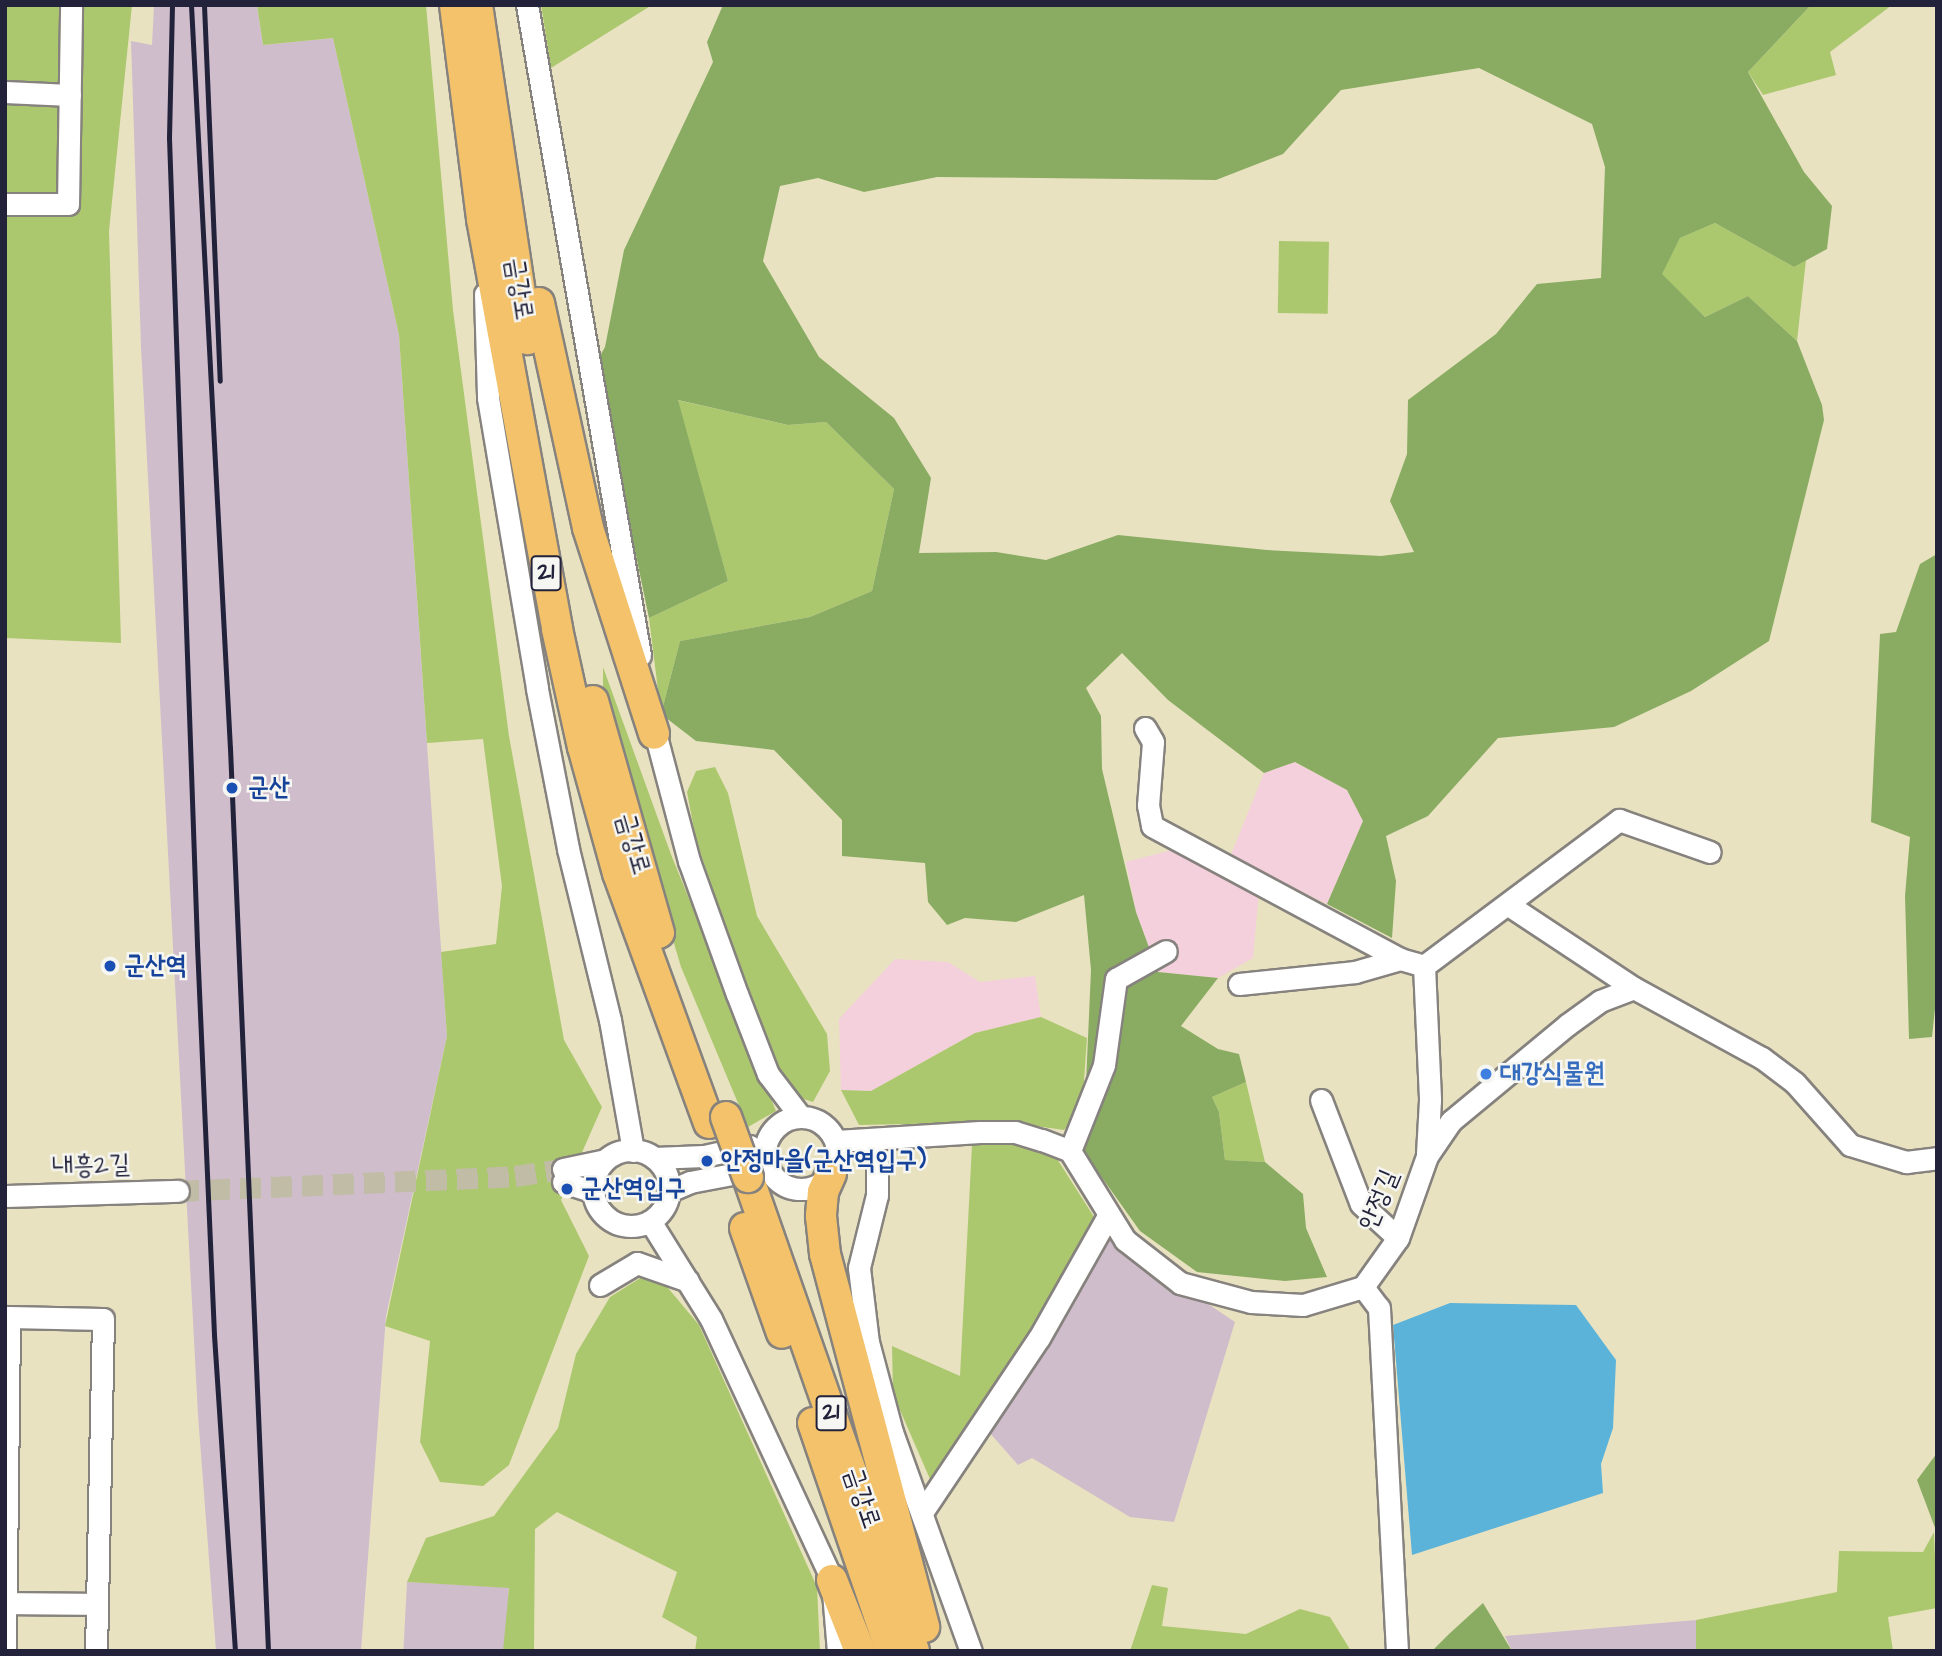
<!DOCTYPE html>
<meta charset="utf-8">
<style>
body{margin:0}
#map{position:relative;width:1942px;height:1656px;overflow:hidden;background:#e9e2c1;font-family:"Architects Daughter","Poor Story",sans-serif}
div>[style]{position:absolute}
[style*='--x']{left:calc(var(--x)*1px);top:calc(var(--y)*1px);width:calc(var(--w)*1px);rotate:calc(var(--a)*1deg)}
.built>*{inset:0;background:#f4cfdc}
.industrial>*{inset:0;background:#d0bdcc;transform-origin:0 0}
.green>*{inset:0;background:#acc86f;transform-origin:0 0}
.forest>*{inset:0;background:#89ac62}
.water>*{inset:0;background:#5cb3d9}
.minor-tunnel>*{height:21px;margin-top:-10.5px;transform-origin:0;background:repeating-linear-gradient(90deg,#c1bca6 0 21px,transparent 0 31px)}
.roads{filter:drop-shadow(2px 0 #86827e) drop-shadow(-2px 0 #86827e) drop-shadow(0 2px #86827e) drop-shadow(0 -2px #86827e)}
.minor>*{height:21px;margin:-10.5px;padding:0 10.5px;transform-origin:10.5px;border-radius:10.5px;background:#fff}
.minor>.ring{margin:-10.5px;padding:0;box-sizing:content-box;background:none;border:21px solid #fff;border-radius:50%}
.highway>*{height:30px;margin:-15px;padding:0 15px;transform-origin:15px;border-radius:15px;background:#f3c26a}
.rail>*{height:5px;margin:-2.5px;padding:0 2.5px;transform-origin:2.5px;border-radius:2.5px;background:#22223b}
.bridges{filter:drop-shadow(2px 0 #86827e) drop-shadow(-2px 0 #86827e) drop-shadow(0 2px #86827e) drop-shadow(0 -2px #86827e)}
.highway-bridge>*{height:30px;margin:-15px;padding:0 15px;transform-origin:15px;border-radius:15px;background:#f3c26a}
.dots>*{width:19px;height:19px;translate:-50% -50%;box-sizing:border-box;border:4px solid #f6f6f2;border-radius:50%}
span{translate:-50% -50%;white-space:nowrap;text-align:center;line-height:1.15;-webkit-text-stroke:5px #f6f6f2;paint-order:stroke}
.shield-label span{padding:2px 5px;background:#f6f6f2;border:2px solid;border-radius:5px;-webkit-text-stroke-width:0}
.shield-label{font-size:24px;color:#22223b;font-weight:700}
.street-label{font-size:26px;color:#22223b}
.transit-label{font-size:26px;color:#164399;font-weight:700}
.left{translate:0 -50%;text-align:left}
.shop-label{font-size:26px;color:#366cbe;font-weight:700}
.frame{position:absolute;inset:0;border:7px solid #22223b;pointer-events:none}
</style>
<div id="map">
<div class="built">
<i style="clip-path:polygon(1294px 762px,1347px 790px,1363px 821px,1327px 904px,1230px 857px,1264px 773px)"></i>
<i style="clip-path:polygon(1172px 850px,1259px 892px,1253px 958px,1218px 978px,1158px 972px,1136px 912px,1126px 862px)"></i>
<i style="clip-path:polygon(895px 959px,948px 962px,980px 982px,1035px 976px,1041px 1017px,975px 1033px,871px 1091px,841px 1090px,839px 1019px)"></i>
</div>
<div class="industrial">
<i style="clip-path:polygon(154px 5px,257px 5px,263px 45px,333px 38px,399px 335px,447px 1036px,386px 1316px,361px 1651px,216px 1651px,198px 1415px,141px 347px,131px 41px,152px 45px)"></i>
<i style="clip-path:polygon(1108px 1237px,1235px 1322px,1174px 1522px,1130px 1517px,1032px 1458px,1018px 1465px,989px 1432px)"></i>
<i style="left:407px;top:1582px;width:102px;height:69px;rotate:3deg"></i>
<i style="clip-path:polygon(1696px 1620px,1696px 1651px,1512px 1651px,1505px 1636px)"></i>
</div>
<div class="green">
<i style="clip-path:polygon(5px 5px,132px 5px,109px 231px,121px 643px,5px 638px)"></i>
<i style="clip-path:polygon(257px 5px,426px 5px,453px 310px,509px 736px,564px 1040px,602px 1107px,561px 1200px,589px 1256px,509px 1465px,483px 1486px,440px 1482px,420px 1442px,430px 1341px,385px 1326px,447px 1036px,441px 952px,496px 944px,502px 886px,483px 739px,427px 743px,399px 335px,333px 38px,263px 45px)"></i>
<i style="clip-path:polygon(541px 5px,652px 5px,551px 68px)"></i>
<i style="clip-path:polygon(1811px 5px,1892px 5px,1830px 52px,1836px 75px,1763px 95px,1748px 72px)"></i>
<i style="clip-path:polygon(1715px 223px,1794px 267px,1806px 260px,1797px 341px,1748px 296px,1705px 317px,1661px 274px,1680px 238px)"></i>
<i style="left:1279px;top:241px;width:50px;height:72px;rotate:1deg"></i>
<i style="clip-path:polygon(677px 400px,788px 425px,826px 422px,894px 489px,872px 591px,810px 617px,680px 641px,661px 714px,649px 618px,728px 581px)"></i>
<i style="clip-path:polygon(603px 667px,672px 857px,776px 1111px,748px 1127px,681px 967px,603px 703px)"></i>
<i style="clip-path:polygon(715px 767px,728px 793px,757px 916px,827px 1034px,830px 1071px,813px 1102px,791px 1095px,762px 1034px,696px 840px,687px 792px,696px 771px)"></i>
<i style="clip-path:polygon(1041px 1017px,1087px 1038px,1082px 1109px,1064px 1130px,1007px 1122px,859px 1125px,841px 1090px,871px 1091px,975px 1033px)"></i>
<i style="clip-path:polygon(1246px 1082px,1265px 1162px,1225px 1160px,1219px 1112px,1212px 1097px)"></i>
<i style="clip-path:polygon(1010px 1138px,1052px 1151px,1096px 1220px,1000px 1387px,933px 1486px,893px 1394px,892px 1346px,960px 1376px,972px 1145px)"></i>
<i style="clip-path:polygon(653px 1270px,699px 1325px,817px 1587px,820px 1651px,695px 1651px,697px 1637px,662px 1617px,677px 1572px,557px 1512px,535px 1529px,534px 1651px,503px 1651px,509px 1588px,407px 1582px,426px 1538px,494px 1516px,558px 1428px,576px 1354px,610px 1297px)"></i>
<i style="clip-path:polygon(1934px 1532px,1937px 1608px,1888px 1617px,1893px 1651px,1696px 1651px,1696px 1620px,1837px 1592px,1839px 1551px,1923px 1552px)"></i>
<i style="clip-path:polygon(1152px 1585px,1168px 1588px,1162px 1626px,1246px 1634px,1300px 1609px,1330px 1617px,1351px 1651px,1130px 1651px)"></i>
</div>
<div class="forest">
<i style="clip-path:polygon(evenodd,723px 5px,1811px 5px,1748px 72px,1804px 172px,1832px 206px,1827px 249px,1794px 267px,1715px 223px,1680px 238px,1662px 274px,1705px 317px,1748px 296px,1797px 341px,1822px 405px,1824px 420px,1769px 641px,1691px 691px,1614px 727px,1498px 738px,1428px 816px,1386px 836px,1396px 881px,1392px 938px,1327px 904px,1363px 821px,1347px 790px,1295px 762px,1264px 773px,1168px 700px,1122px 653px,1086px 688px,1101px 716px,1102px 769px,1136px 912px,1158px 972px,1218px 978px,1181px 1026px,1218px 1049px,1239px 1054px,1246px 1082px,1212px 1097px,1219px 1112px,1225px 1160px,1265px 1162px,1303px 1194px,1306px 1228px,1327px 1277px,1285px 1281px,1197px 1272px,1140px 1231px,1083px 1151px,1091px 970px,1084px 895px,1016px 922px,965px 918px,947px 925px,928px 902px,925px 863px,842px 856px,842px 820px,774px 750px,696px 741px,661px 714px,680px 641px,810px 617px,872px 591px,894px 489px,826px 422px,788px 425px,678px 400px,728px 581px,649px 618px,596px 363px,605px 347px,624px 250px,713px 62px,707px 42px,723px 5px,1479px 68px,1592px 124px,1605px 167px,1601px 278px,1537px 284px,1496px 334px,1408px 400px,1407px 454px,1390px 501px,1414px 552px,1381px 556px,1267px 550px,1118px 535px,1046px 560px,996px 552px,919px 553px,931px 478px,894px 418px,819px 357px,763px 261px,780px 186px,818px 178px,864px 192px,937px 177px,1216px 180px,1283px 154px,1341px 90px,1479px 68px)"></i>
<i style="clip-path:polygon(1937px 554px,1937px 990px,1932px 1037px,1909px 1039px,1905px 896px,1910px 837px,1871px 822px,1880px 634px,1896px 632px,1920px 564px)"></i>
<i style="clip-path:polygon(1937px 1453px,1937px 1533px,1917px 1480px)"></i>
<i style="clip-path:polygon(1483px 1603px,1512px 1651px,1432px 1651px,1449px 1634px)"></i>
</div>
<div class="water">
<i style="clip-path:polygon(1450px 1303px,1576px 1305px,1616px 1360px,1613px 1428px,1601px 1464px,1603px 1493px,1412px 1555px,1393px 1325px)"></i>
</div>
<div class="minor-tunnel">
<i style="--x:178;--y:1191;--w:337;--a:-2.5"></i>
<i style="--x:515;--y:1176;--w:49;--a:-8.3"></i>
</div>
<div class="roads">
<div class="minor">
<i style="--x:527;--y:5;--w:660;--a:80.14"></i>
<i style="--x:5;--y:92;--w:65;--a:2.6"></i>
<i style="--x:5;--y:204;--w:63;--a:0"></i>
<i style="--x:68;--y:204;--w:199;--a:-89.1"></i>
<i style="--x:485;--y:294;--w:104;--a:88.3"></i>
<i style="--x:488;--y:398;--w:295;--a:80.4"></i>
<i style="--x:537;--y:689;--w:163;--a:79"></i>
<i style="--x:568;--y:849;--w:176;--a:76.2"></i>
<i style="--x:610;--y:1020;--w:133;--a:80"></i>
<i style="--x:652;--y:721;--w:145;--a:75.2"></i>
<i style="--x:689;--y:861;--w:141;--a:70.2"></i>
<i style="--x:737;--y:994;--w:86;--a:68.8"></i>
<i style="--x:768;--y:1074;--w:53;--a:52.7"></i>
<i style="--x:1145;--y:728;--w:16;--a:60"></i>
<i style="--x:1153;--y:742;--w:63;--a:94.5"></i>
<i style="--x:1148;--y:805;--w:21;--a:79"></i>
<i style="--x:1152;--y:826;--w:281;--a:28.2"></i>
<i style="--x:1400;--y:959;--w:25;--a:16"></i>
<i style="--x:1424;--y:966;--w:134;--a:87.4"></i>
<i style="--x:1430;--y:1100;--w:54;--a:93.2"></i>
<i style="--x:1510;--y:906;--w:149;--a:33.5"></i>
<i style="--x:1424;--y:966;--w:244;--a:-36.8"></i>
<i style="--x:1619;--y:820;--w:96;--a:19.4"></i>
<i style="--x:1239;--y:984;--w:117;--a:-5.9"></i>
<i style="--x:1355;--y:972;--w:47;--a:-16.1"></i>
<i style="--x:1321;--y:1100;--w:111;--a:69"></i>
<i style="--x:1361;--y:1204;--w:50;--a:42.6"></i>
<i class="ring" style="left:765px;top:1117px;width:51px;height:51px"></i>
<i style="--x:836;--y:1141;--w:144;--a:-3.6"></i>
<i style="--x:980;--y:1132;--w:35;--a:0"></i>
<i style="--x:1015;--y:1132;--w:28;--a:17"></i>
<i style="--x:1042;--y:1140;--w:30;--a:21"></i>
<i style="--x:1070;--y:1151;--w:105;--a:58.3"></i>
<i style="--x:1125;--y:1240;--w:70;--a:38"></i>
<i style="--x:1180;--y:1283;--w:73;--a:15"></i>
<i style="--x:1251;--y:1302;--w:52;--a:3.3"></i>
<i style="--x:1303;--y:1305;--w:63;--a:-16.7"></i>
<i style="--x:1363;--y:1287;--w:60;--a:-54.5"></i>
<i style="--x:1398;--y:1238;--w:87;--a:-70.5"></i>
<i style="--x:1427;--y:1156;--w:42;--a:-55.6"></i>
<i style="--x:1451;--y:1121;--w:151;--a:-39.6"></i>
<i style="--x:1567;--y:1025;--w:41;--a:-36"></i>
<i style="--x:1600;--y:1001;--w:36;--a:-21"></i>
<i style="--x:1634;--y:988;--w:146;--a:28.7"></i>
<i style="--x:1762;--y:1058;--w:41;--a:37.1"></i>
<i style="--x:1795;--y:1083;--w:83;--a:48.4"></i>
<i style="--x:1850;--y:1145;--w:59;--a:16.9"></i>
<i style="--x:1906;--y:1162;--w:31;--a:-7"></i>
<i style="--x:869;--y:1142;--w:22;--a:69"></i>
<i style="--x:877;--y:1163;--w:32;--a:90"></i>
<i style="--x:877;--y:1195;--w:75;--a:103.9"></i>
<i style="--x:859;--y:1268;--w:75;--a:83.1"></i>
<i style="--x:868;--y:1342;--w:93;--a:75.1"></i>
<i style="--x:892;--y:1432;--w:233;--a:70.2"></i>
<i class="ring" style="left:593px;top:1150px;width:55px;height:55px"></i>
<i style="--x:1070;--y:1151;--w:92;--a:-68.4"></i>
<i style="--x:1104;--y:1065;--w:87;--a:-82.1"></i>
<i style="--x:1116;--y:979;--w:57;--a:-29.2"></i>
<i style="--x:654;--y:1158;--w:50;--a:-2.3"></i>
<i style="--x:704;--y:1156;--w:47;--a:-12.3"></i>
<i style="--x:563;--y:1169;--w:40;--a:-12"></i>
<i style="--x:563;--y:1182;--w:32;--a:18"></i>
<i style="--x:669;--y:1191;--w:23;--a:-23"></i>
<i style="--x:690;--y:1182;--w:70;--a:-10.7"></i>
<i style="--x:5;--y:1196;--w:173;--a:-1.7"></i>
<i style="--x:650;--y:1221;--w:115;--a:58.1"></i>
<i style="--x:711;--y:1319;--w:288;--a:65.1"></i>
<i style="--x:832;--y:1580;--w:71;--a:85.2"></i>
<i style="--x:600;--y:1285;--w:43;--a:-30.7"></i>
<i style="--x:637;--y:1263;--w:54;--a:19.4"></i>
<i style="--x:1363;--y:1287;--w:26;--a:53"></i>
<i style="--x:1379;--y:1308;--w:343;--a:87"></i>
<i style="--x:5;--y:1317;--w:98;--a:1.2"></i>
<i style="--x:103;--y:1319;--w:332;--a:91.2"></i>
<i style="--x:923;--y:1511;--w:208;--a:-56.2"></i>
<i style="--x:1039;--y:1338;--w:140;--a:-60.5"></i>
<i style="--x:5;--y:1603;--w:92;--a:0.6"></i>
<i style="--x:5;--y:1651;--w:333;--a:-89.3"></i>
</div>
<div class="highway">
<i style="--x:455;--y:5;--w:216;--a:82.8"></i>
<i style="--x:482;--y:219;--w:417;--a:79.6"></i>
<i style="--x:557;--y:629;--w:121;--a:77.6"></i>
<i style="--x:583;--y:747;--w:131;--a:74.5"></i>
<i style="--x:618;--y:873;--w:266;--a:70"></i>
<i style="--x:477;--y:5;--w:338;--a:81.5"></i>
<i style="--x:539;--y:303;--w:230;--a:77.7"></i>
<i style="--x:588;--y:528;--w:216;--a:72.2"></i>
<i style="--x:593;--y:701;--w:241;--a:74.1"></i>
<i style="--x:831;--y:1174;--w:20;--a:114"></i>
<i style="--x:823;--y:1192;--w:24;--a:95"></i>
<i style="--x:821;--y:1216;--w:38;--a:84"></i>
<i style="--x:825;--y:1254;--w:386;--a:75.1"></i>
<i style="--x:748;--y:1177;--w:502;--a:70.7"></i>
<i style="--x:745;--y:1228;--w:111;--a:70.6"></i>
<i style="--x:813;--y:1423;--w:241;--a:71.1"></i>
<i style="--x:832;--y:1580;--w:76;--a:68.5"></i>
</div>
</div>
<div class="rail">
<i style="--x:172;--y:5;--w:133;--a:91.3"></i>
<i style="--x:169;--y:138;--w:807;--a:88.01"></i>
<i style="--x:197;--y:945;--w:390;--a:87.5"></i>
<i style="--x:214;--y:1335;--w:317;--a:86.2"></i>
<i style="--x:191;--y:5;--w:744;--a:87"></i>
<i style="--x:230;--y:748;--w:904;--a:87.59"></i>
<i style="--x:204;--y:5;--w:376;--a:87.6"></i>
</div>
<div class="bridges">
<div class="highway-bridge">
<i style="--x:726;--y:1117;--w:64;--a:69.9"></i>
</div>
</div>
<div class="dots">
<i style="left:232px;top:788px;background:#1a4fb4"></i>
<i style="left:110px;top:966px;background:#1a4fb4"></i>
<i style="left:1486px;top:1074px;background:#3f7fe0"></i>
<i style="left:707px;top:1161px;background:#1a4fb4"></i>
<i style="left:567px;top:1189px;background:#1a4fb4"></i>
</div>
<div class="shield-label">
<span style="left:546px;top:573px">21</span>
<span style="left:831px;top:1413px">21</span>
</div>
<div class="street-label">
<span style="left:519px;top:289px;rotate:81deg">금강로</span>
<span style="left:633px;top:844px;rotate:74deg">금강로</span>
<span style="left:91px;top:1166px;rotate:-2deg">내흥2길</span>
<span style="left:1379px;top:1200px;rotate:-67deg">안정길</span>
<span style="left:862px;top:1498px;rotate:71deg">금강로</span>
</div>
<div class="transit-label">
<span class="left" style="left:248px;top:788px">군산</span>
<span class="left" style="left:124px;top:966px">군산역</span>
<span class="left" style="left:721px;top:1161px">안정마을(군산역입구)</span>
<span class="left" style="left:581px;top:1189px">군산역입구</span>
</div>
<div class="shop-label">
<span class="left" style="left:1500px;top:1074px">대강식물원</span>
</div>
<div class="frame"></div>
</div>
